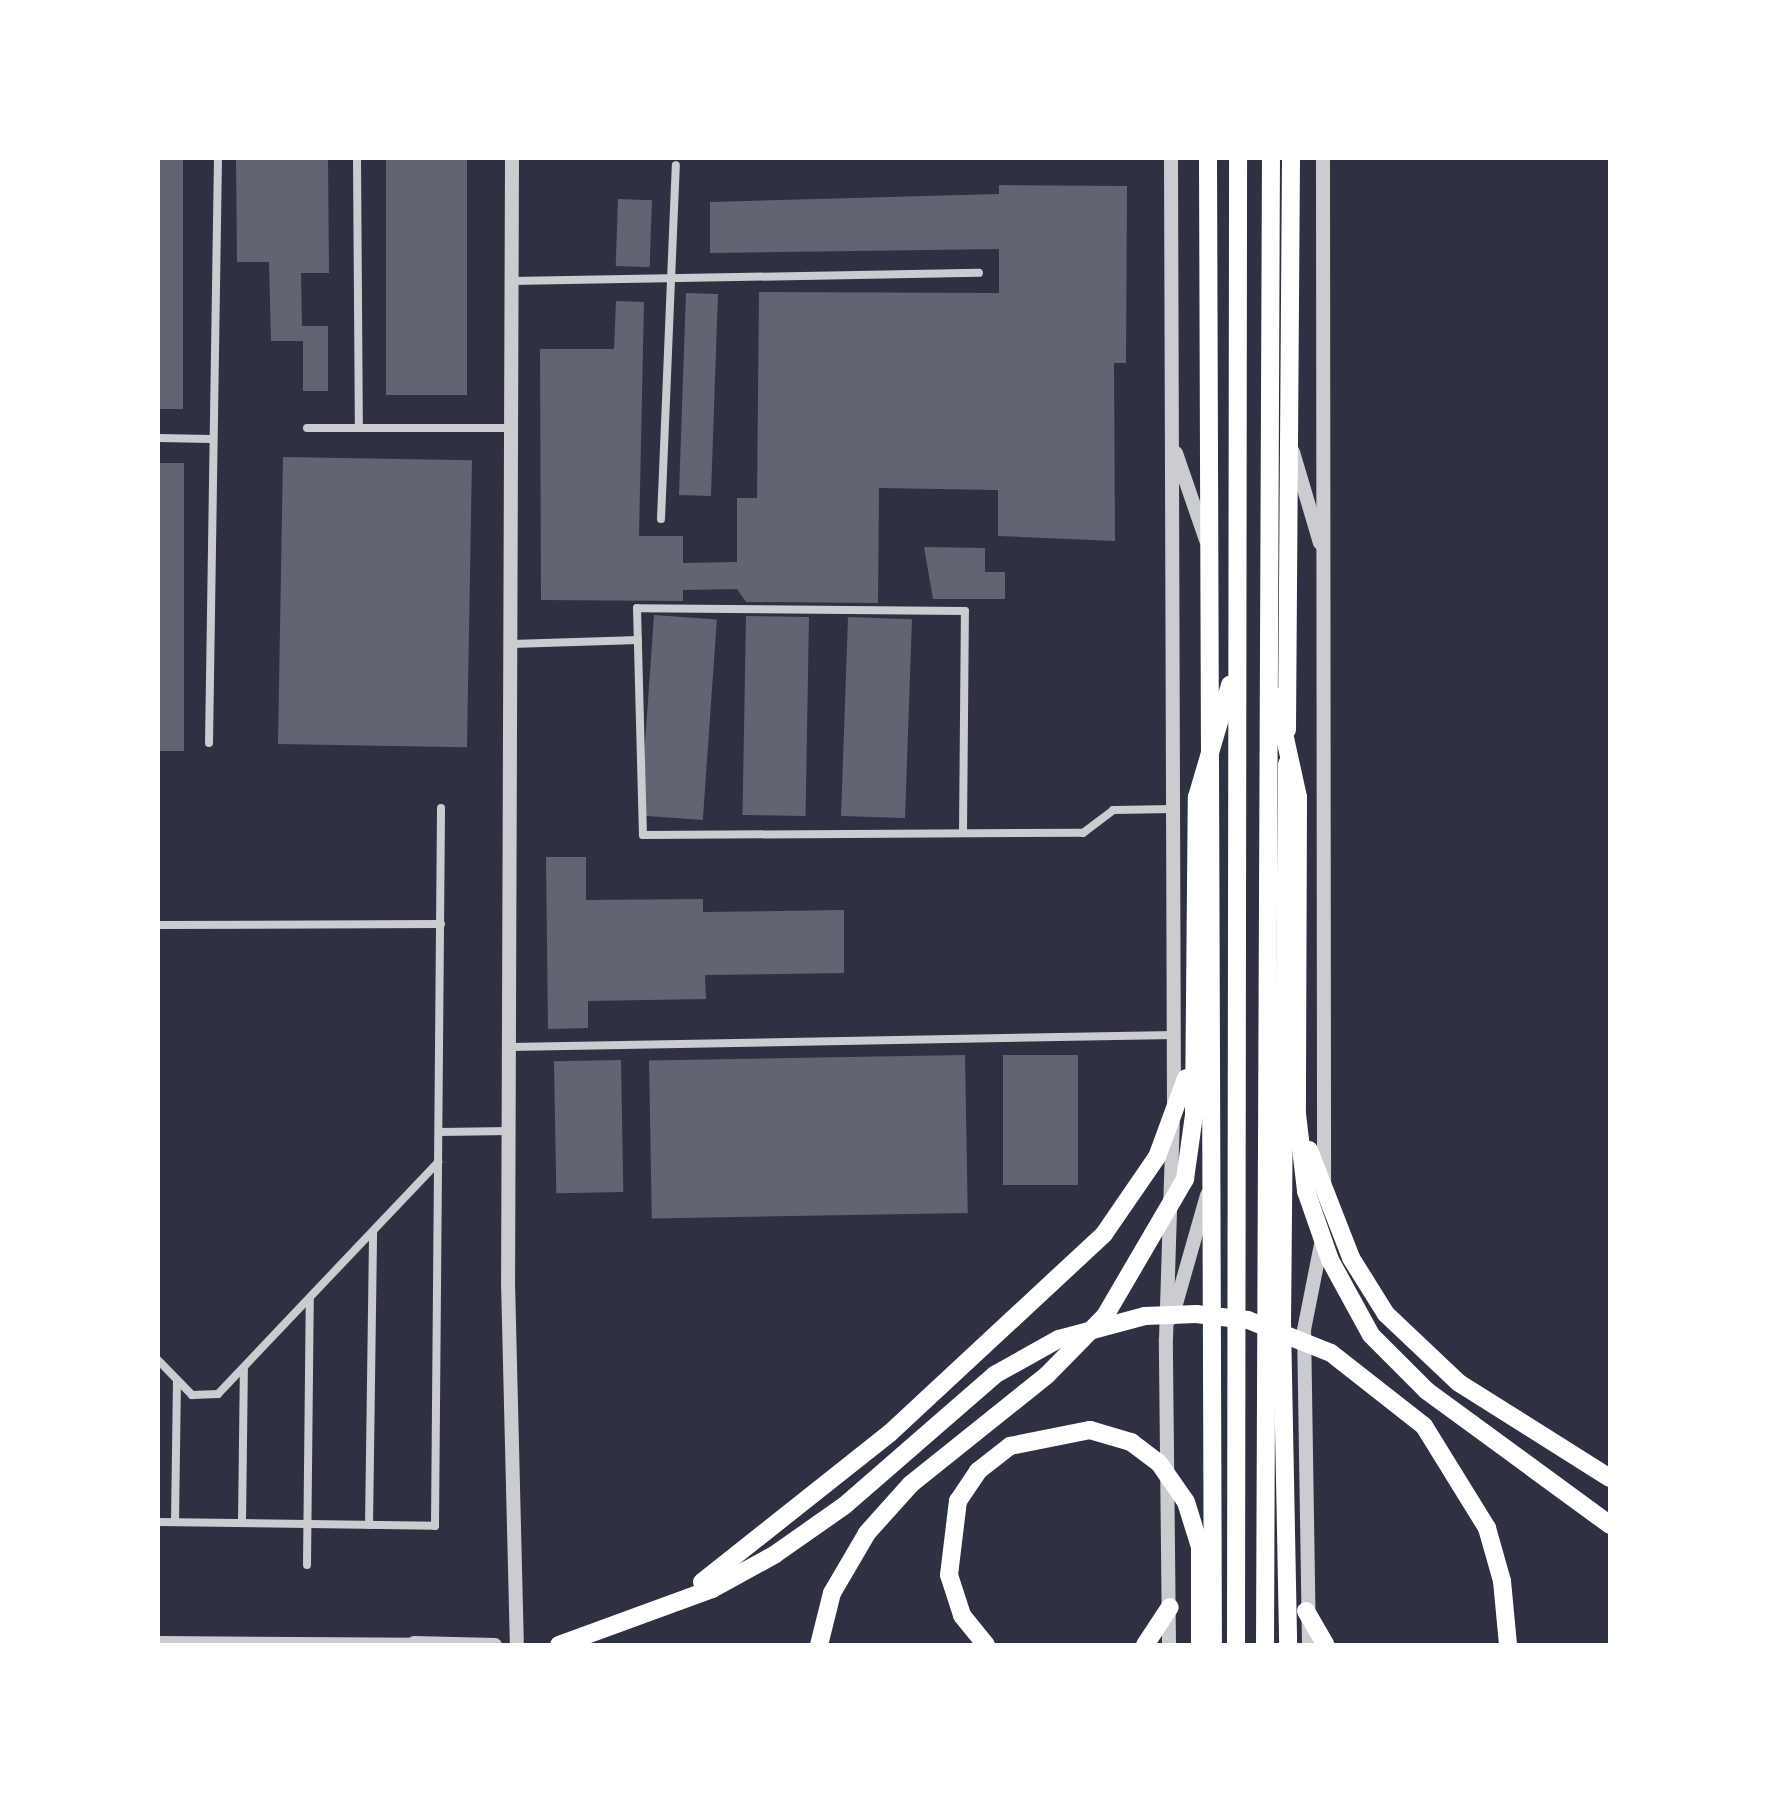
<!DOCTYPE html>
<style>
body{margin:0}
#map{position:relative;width:1768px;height:1803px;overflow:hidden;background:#2d3142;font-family:Merriweather,serif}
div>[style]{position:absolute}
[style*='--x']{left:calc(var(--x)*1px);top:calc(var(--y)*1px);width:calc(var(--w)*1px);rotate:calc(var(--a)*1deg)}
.building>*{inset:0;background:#626471;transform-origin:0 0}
.minor>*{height:8px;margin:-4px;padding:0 4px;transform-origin:4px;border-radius:4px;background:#caccd0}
.tertiary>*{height:14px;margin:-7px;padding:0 7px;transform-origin:7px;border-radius:7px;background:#caccd0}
.primary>*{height:18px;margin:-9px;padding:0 9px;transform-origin:9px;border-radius:9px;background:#fff}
.trunk>*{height:18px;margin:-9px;padding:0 9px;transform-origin:9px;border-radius:9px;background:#fff}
span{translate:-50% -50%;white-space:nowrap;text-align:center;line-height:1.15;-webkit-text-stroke:6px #fff;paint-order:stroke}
.frame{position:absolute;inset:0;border:160px solid #fff;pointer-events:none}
</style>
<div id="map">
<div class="building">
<i style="left:158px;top:158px;width:25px;height:251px"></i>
<i style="clip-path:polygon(236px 158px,328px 158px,329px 273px,301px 273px,302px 326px,328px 326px,328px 391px,303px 391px,303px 341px,271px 341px,269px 262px,237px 262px)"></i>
<i style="left:386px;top:158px;width:81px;height:237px"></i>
<i style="clip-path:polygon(999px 185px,1127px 186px,1126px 363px,1114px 363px,1115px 541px,998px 536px,998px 490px,879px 488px,878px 603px,746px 602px,737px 589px,683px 590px,683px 601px,541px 600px,540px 349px,614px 349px,616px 301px,644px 302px,639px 536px,683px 536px,683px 563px,737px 562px,737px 498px,757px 498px,759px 292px,999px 293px,999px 249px,710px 253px,710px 202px,999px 194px)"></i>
<i style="left:618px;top:199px;width:34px;height:67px;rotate:2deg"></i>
<i style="left:686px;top:293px;width:32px;height:202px;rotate:2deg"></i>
<i style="left:283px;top:457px;width:189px;height:287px;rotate:1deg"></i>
<i style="left:158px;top:463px;width:26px;height:288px"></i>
<i style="clip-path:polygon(924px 547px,985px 548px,985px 572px,1005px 572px,1005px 599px,933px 599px)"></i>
<i style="left:654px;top:615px;width:63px;height:201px;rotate:4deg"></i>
<i style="left:746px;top:616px;width:63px;height:199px;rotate:1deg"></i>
<i style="left:848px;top:617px;width:64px;height:199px;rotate:2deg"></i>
<i style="clip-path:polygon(546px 857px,586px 857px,586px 900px,703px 899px,703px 912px,844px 910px,844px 973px,705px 975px,706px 999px,588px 1001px,588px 1028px,548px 1029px)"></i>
<i style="left:965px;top:1055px;width:158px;height:316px;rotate:89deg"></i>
<i style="left:1003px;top:1055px;width:75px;height:130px"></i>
<i style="left:621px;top:1060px;width:132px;height:67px;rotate:89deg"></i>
</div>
<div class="minor">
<i style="--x:357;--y:158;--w:270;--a:89.6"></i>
<i style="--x:512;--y:281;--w:467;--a:-1"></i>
<i style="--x:307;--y:428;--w:204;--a:0"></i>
<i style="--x:158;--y:438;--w:54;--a:1.1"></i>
<i style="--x:661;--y:519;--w:354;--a:-87.6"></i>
<i style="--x:512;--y:644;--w:126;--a:-1.8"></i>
<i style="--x:209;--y:743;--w:585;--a:-89.12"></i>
<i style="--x:963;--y:832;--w:221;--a:-89.5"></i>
<i style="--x:965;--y:611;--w:328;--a:-179.5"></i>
<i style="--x:637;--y:608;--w:227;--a:88.5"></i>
<i style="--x:643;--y:835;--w:440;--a:-0.3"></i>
<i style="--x:1083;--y:833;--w:38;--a:-37"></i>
<i style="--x:1113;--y:810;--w:61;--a:-0.9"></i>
<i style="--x:158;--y:925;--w:283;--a:-0.2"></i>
<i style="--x:510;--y:1047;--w:664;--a:-1.04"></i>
<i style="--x:439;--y:1132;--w:70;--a:-0.8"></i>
<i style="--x:158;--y:1360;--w:49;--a:45.8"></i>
<i style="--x:192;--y:1395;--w:26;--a:-2"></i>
<i style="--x:218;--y:1394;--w:320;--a:-46.5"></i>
<i style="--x:158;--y:1522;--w:277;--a:0.8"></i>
<i style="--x:435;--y:1526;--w:718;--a:-89.52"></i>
<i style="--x:175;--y:1522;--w:141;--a:-89.2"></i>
<i style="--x:242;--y:1523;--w:154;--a:-89.3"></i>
<i style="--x:369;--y:1525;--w:293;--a:-89.2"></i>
<i style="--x:307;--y:1565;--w:265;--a:-89.4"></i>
</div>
<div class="tertiary">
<i style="--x:512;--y:158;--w:1124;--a:90.2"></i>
<i style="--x:508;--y:1282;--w:363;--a:88.6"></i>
<i style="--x:1171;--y:158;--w:944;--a:89.82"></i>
<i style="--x:1323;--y:158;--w:1025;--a:89.94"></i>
<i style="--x:1293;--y:452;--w:95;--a:73.5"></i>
<i style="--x:1176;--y:453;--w:92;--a:71"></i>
<i style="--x:1172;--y:1318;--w:128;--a:-74.1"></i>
<i style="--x:158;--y:1643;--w:261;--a:0.4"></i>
<i style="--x:414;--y:1643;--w:81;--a:1.4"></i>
<i style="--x:1169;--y:1645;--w:306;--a:-90.6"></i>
<i style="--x:1166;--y:1339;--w:217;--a:-88.2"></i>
<i style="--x:1309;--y:1645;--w:315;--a:-90.9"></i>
<i style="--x:1304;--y:1330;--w:93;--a:-78.8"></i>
</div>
<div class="primary">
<i style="--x:1208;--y:158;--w:1487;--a:89.81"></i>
<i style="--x:1287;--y:730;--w:572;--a:-89.6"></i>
<i style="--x:1287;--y:764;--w:559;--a:90.51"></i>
<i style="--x:1282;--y:1323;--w:322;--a:88.9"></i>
<i style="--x:1306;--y:1611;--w:39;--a:60"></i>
<i style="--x:1145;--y:1645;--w:45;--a:-56.7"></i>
</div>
<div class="trunk">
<i style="--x:1276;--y:697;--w:102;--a:77.6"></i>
<i style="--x:1298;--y:797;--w:317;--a:90.2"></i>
<i style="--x:1297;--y:1114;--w:78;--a:83.3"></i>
<i style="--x:1306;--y:1191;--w:73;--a:70.8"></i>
<i style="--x:1330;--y:1260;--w:85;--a:61.3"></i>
<i style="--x:1371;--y:1335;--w:79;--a:45"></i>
<i style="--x:1427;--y:1391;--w:227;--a:36.2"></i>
<i style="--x:1309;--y:1150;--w:116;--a:68.7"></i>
<i style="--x:1351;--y:1258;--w:66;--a:58"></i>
<i style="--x:1386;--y:1314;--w:100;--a:43.4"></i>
<i style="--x:1459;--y:1383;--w:178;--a:32.2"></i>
<i style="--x:702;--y:1582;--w:240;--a:-38.4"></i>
<i style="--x:890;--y:1433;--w:292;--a:-42.9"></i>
<i style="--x:1104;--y:1234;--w:93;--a:-55.5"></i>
<i style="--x:1157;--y:1157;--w:84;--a:-69.8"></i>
<i style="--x:559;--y:1645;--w:163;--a:-20.1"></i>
<i style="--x:712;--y:1589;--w:71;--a:-28.7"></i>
<i style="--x:774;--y:1555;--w:85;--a:-35"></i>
<i style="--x:844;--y:1506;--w:201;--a:-41"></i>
<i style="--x:996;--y:1374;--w:72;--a:-29.1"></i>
<i style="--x:1059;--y:1339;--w:89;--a:-15"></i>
<i style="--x:1145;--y:1316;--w:51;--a:-2.2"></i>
<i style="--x:1196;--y:1314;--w:52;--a:6.6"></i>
<i style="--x:1248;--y:1320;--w:89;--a:21.7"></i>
<i style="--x:1331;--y:1353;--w:118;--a:38.1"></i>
<i style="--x:1424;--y:1426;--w:120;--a:58.3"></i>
<i style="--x:1487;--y:1528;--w:55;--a:74.2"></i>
<i style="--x:1502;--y:1581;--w:64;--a:84.6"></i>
<i style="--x:819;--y:1645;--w:54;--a:-76"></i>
<i style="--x:832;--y:1593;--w:69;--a:-59.7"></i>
<i style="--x:867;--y:1533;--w:66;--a:-48.1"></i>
<i style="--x:911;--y:1484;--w:174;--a:-38.7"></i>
<i style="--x:1047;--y:1375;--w:83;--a:-45.5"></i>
<i style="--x:1105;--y:1316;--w:159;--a:-59.7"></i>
<i style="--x:1185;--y:1179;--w:65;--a:-82"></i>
<i style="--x:1194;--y:1115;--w:318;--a:-89.5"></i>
<i style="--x:1197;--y:797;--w:117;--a:-73.6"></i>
<i style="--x:986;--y:1645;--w:38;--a:-129"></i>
<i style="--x:962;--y:1615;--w:42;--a:-108"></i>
<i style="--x:949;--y:1575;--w:75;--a:-83.1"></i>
<i style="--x:958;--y:1501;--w:36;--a:-56"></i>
<i style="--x:978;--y:1471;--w:41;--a:-38"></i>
<i style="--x:1010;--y:1446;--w:82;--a:-11.3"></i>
<i style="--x:1090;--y:1430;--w:43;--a:16.3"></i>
<i style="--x:1131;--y:1442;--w:35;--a:37"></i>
<i style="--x:1159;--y:1463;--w:47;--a:55.3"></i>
<i style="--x:1186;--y:1502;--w:47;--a:72.7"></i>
<i style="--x:1200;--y:1547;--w:98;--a:90"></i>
<i style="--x:1236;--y:1645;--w:1487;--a:-89.92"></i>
<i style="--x:1265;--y:1645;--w:1487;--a:-89.77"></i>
</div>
<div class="frame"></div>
</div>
